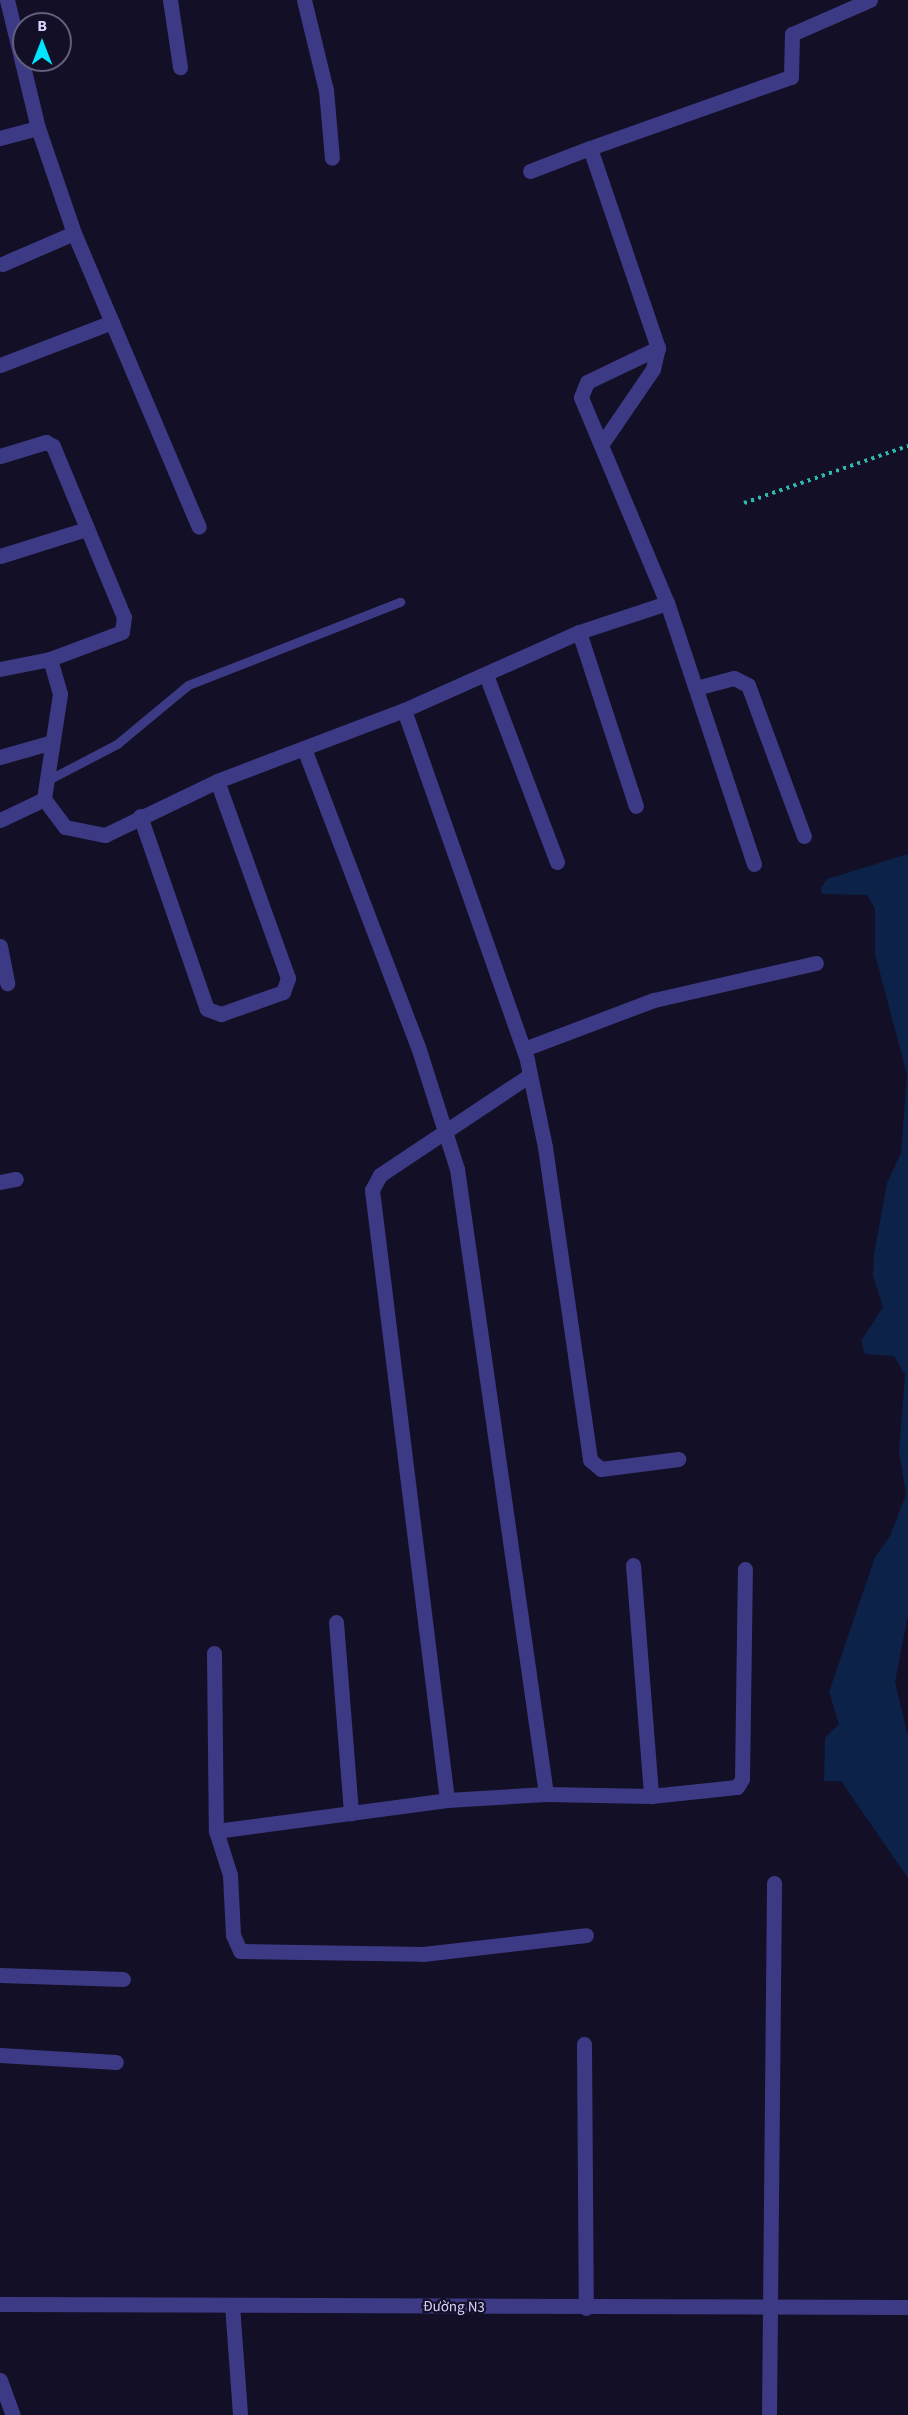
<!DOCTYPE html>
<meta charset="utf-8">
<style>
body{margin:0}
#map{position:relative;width:908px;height:2415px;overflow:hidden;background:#130f26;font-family:"Source Sans 3",sans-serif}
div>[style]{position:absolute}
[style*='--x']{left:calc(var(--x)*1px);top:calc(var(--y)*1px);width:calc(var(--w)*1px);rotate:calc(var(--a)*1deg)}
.water>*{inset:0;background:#0c2248}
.path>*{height:4px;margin-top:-2px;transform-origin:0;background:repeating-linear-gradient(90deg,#2fb8b0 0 3px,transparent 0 7.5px)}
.lane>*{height:9px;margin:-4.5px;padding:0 4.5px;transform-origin:4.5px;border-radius:4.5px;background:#3d3a85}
.street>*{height:15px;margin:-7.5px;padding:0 7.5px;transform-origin:7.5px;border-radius:7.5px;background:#3d3a85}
span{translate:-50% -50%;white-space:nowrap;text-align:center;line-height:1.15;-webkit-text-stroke:4.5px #130f26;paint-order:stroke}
.street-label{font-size:15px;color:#d9d4ff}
.north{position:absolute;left:12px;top:12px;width:60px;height:60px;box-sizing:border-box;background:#130f26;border:2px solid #625e7d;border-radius:50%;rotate:0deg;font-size:16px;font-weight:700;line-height:24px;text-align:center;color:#d9d4ff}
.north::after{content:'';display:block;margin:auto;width:21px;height:27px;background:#00e5ff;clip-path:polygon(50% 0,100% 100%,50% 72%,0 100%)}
</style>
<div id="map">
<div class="water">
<i style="clip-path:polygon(908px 854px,908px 1615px,895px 1682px,908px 1736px,908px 1878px,841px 1781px,824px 1781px,825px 1738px,839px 1724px,829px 1692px,875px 1557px,890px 1536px,906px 1494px,899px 1452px,905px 1375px,894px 1356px,865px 1354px,861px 1341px,883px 1307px,873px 1276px,874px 1254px,887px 1183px,901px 1153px,907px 1075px,875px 954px,875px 909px,867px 895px,822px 894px,821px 888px,827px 879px)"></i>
</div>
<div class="path">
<i style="--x:744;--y:503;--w:174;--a:-19.2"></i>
</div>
<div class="lane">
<i style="--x:46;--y:781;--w:80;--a:-27.5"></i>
<i style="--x:117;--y:744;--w:92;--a:-39.7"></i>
<i style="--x:188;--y:685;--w:228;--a:-21.4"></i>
</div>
<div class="street">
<i style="--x:170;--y:0;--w:68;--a:81.5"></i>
<i style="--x:304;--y:0;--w:93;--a:76.3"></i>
<i style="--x:326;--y:90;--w:68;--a:85"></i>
<i style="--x:38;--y:128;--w:111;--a:71.1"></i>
<i style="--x:74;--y:233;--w:319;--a:67"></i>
<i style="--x:0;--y:138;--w:39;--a:-15"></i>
<i style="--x:38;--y:128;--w:132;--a:-103.6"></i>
<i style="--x:530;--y:171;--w:64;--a:-21"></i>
<i style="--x:2;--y:264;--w:78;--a:-23.3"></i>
<i style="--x:0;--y:365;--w:120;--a:-21"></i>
<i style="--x:601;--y:445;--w:92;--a:-55.6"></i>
<i style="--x:653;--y:369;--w:22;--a:-77"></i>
<i style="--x:0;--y:456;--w:48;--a:-16.9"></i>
<i style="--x:46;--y:442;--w:8;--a:30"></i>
<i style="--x:53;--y:446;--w:185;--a:67.5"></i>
<i style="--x:124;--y:617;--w:15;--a:98"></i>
<i style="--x:122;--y:632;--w:77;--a:159.4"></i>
<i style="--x:0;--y:556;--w:90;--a:-17.4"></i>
<i style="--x:579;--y:632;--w:183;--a:71.9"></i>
<i style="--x:0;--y:669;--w:51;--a:-11.3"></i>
<i style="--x:50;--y:659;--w:36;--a:74"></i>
<i style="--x:60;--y:694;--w:106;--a:98.7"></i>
<i style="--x:44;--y:799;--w:35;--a:53"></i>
<i style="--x:65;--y:827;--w:41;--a:11.3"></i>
<i style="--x:105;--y:835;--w:124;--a:-25.7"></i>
<i style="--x:217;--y:781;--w:200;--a:-20.8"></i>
<i style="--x:404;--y:710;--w:192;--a:-24"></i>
<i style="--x:579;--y:632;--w:93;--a:-18.2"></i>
<i style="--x:486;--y:675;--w:200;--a:69.2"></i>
<i style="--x:696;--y:688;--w:39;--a:-15"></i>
<i style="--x:734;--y:678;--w:16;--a:27"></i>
<i style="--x:748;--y:685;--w:161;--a:69.7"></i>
<i style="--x:404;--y:710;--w:371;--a:70.6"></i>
<i style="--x:527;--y:1060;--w:89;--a:78.3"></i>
<i style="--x:545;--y:1147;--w:316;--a:81.8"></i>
<i style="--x:590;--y:1460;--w:14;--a:39"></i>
<i style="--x:601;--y:1469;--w:78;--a:-7.4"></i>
<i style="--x:0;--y:757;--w:51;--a:-15.9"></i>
<i style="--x:140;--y:816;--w:204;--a:70.9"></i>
<i style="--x:207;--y:1009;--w:15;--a:20"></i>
<i style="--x:221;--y:1014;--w:66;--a:-19.5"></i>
<i style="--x:283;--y:992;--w:15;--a:-70"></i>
<i style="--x:288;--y:978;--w:209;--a:-109.8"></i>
<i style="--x:0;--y:820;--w:49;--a:-25.5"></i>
<i style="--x:754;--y:864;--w:275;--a:-108.4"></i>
<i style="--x:667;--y:603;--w:223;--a:-112.7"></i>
<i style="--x:581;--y:397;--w:16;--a:-68"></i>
<i style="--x:587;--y:382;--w:79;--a:-25.6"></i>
<i style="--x:658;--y:348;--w:211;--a:-108.8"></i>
<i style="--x:590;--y:148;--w:213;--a:-19.5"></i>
<i style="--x:791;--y:77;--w:43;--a:-88.7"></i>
<i style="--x:792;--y:34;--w:85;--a:-23.6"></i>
<i style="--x:0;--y:946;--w:38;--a:79"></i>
<i style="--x:524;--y:1049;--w:139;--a:-20.7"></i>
<i style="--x:654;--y:1000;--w:166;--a:-12.9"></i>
<i style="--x:0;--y:1182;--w:16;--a:-11"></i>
<i style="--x:633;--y:1565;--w:232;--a:85.5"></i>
<i style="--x:336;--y:1622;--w:192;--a:85.5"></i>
<i style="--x:214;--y:1653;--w:178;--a:89.4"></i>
<i style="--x:216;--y:1831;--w:233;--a:-7.6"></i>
<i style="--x:447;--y:1800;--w:99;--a:-3.5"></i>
<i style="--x:546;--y:1794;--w:631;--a:-98.1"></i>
<i style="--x:457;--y:1169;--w:128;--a:-107.7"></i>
<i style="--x:418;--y:1047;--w:320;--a:-110.9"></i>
<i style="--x:546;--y:1794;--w:105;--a:1.1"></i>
<i style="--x:651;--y:1796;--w:86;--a:-6"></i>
<i style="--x:737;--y:1787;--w:9;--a:-58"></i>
<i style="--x:742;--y:1779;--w:210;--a:-89.2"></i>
<i style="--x:447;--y:1800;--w:615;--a:-97.01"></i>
<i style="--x:372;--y:1190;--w:17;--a:-62"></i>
<i style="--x:380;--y:1175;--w:180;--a:-33.7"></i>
<i style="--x:216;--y:1831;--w:46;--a:72.3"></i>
<i style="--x:230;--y:1875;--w:60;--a:87.1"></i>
<i style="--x:233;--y:1935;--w:17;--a:66"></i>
<i style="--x:240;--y:1951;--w:183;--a:0.9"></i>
<i style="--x:423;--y:1954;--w:164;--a:-6.6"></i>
<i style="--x:0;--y:1975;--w:123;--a:1.9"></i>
<i style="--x:584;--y:2044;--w:264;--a:89.6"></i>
<i style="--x:0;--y:2055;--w:116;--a:3.5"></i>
<i style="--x:0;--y:2304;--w:908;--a:0.19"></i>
<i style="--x:232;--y:2305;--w:110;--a:85.8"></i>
<i style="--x:0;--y:2380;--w:37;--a:70"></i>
<i style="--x:769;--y:2415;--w:532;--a:-89.46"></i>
</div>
<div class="street-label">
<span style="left:454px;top:2307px;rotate:1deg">Đường N3</span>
</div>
<div class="north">B</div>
</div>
